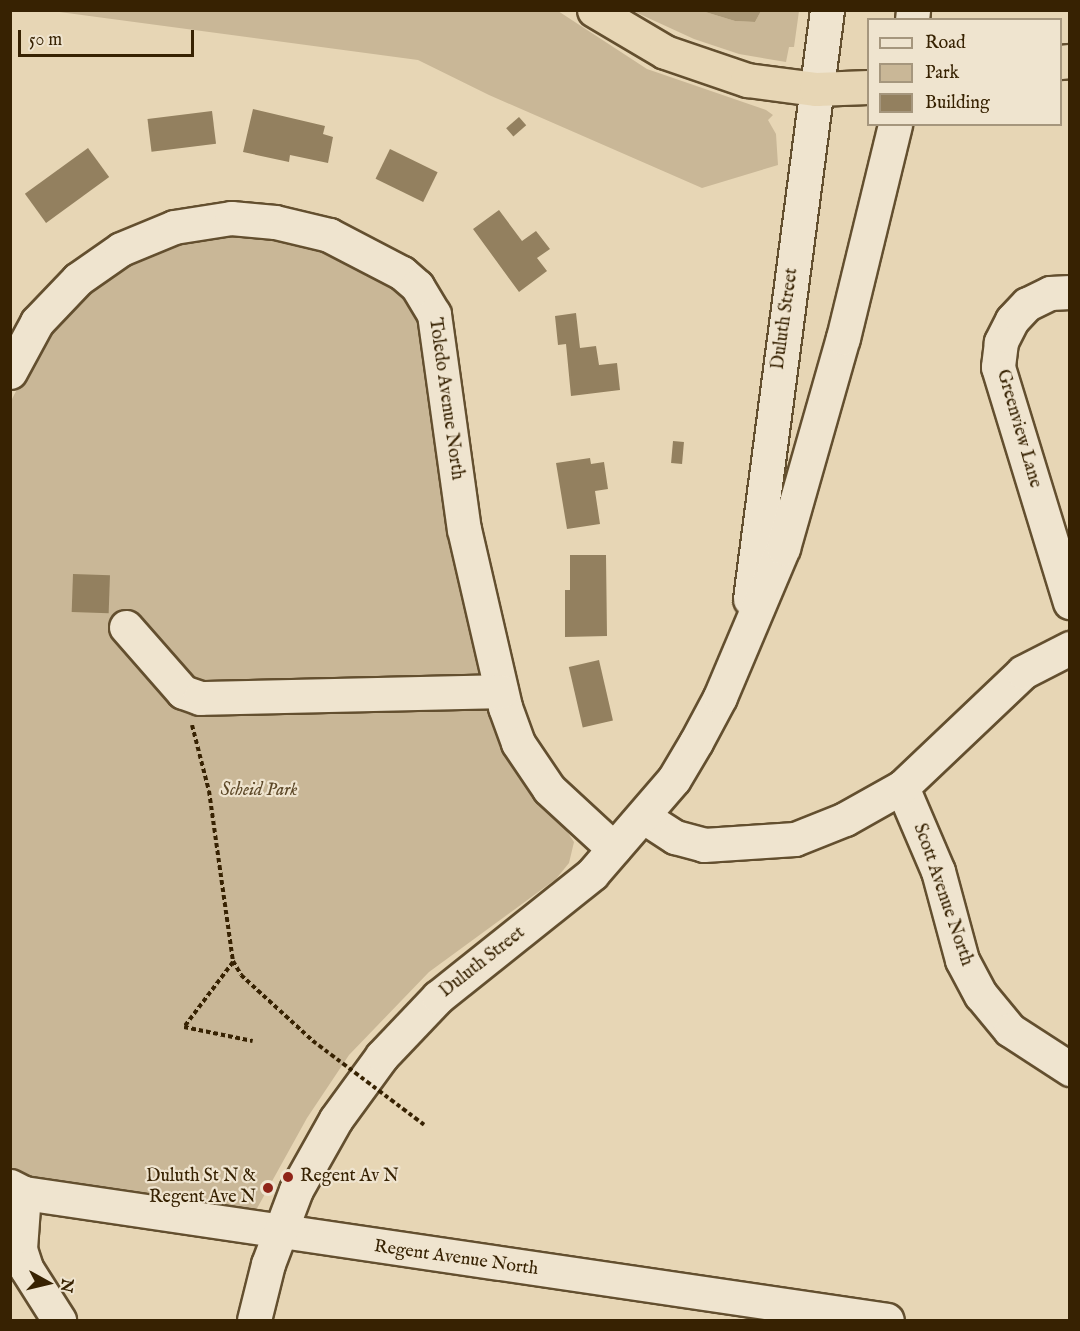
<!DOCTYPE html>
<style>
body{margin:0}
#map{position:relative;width:1080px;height:1331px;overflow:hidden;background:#e7d6b5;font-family:"IM FELL English",serif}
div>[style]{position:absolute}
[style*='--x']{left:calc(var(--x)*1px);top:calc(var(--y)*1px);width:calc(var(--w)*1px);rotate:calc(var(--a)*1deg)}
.green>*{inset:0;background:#c9b797}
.water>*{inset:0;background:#ab9978}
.building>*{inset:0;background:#93805f;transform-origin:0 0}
.path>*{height:4px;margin-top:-2px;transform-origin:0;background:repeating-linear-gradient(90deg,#372202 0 4.5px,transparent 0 7.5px)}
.roads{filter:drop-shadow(2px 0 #634f2f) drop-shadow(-2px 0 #634f2f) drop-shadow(0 2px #634f2f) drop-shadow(0 -2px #634f2f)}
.minor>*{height:33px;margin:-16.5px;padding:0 16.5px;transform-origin:16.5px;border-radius:16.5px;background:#efe4cf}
.highway>*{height:33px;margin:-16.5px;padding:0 16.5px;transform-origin:16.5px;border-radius:16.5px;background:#e7d6b5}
.path-bridge>*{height:4px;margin-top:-2px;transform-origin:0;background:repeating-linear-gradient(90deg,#372202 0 4.5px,transparent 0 7.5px)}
.dots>*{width:16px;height:16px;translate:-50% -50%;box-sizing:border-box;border:3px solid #efe4cf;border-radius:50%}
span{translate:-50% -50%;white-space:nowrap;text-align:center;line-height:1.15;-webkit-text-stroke:4.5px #efe4cf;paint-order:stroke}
.street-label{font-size:18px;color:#372202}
.park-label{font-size:18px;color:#5c4727;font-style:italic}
.poi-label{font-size:18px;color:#372202}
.left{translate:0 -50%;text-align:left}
.right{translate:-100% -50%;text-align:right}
.frame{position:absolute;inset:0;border:12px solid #372202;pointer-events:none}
.legend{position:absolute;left:867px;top:18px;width:195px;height:108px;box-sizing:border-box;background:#efe4cf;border:2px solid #a5967d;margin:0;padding:8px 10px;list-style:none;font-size:18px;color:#372202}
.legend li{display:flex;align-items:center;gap:12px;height:30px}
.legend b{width:30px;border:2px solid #a5967d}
.north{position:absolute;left:18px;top:1253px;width:60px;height:60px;-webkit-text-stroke:4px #efe4cf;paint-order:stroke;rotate:98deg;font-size:16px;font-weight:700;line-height:24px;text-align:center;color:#372202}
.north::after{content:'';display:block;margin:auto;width:21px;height:27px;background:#372202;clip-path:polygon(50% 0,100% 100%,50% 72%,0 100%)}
.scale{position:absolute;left:18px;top:30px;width:176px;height:27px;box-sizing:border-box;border:3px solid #372202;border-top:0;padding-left:8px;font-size:18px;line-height:21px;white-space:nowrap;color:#372202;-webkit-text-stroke:4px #efe4cf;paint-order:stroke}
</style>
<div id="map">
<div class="green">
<i style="clip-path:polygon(52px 11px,558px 11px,647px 69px,766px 110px,773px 115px,768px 120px,776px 134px,778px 165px,702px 188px,489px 95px,418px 60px)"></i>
<i style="clip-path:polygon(633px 11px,702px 11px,735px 21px,755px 22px,761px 11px,799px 11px,794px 47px,789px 47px,786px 62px,739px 54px,694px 39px)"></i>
<i style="clip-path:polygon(234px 230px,321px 249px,396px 283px,418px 315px,437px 448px,557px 816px,574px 842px,569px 863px,556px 879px,429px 972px,349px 1055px,307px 1118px,255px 1212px,25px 1177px,11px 1169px,10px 403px,40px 344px,80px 295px,112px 271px,192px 235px)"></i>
</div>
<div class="water">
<i style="clip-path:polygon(702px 11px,761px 11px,755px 22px,735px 21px)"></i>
</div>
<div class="building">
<i style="clip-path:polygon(253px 109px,325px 126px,323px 134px,333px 137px,328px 163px,290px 155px,289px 162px,243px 152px)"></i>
<i style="left:212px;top:111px;width:33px;height:65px;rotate:83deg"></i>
<i style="left:519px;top:117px;width:11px;height:17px;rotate:49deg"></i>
<i style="left:88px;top:148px;width:36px;height:78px;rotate:54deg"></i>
<i style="left:390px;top:149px;width:53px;height:33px;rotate:26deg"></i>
<i style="clip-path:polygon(499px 210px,522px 241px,536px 231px,550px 249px,537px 258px,547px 271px,519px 292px,473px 229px)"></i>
<i style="clip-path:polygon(576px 313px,580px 348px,596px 346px,599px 365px,617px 363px,620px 390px,571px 396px,566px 344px,558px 345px,555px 316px)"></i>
<i style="left:673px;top:441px;width:11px;height:22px;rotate:5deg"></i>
<i style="clip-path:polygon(590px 458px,591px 464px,604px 462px,608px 489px,595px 491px,600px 524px,567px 529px,556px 463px)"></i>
<i style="clip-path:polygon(570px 555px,606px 555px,607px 636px,565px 637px,565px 590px,570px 590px)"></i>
<i style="left:73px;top:574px;width:37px;height:38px;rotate:2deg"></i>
<i style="left:599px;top:660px;width:62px;height:31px;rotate:77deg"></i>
</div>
<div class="path">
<i style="--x:192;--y:725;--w:68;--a:75.6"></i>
<i style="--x:209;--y:791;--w:172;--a:82"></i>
<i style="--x:233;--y:961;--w:16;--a:60"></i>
<i style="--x:241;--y:975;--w:98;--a:42.5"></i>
<i style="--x:233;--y:962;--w:81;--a:127"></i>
<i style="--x:184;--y:1027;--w:70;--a:11.5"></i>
</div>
<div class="roads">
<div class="minor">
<i style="--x:912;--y:20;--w:10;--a:-84"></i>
<i style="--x:1070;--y:292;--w:20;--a:177"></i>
<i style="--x:1050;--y:293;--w:25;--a:154"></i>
<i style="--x:1027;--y:304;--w:22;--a:133"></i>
<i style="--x:1012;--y:320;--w:25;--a:117"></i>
<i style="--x:1001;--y:342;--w:25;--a:97"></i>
<i style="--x:998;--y:367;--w:246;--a:73"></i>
<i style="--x:10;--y:372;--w:57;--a:-61.6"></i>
<i style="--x:37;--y:322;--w:59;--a:-46.4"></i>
<i style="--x:78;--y:279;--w:52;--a:-34.9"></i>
<i style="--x:121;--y:249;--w:57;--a:-22.5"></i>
<i style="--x:174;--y:227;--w:58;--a:-9"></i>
<i style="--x:231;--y:218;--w:44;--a:5.2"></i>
<i style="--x:275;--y:222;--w:56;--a:13.5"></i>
<i style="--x:329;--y:235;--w:82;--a:27.5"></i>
<i style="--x:402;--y:273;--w:20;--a:41"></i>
<i style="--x:417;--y:286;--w:33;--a:59"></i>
<i style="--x:434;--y:314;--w:217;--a:82.1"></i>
<i style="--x:464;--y:529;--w:183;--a:77"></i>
<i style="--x:505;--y:707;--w:38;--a:70"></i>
<i style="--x:518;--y:743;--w:55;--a:56"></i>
<i style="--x:549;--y:789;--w:88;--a:42.7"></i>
<i style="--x:750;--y:599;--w:594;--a:-82.55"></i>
<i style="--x:126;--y:627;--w:86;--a:48.8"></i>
<i style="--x:183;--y:692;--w:18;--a:19"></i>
<i style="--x:200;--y:698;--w:301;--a:-1.3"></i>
<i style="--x:902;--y:787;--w:91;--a:66.8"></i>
<i style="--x:938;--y:871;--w:92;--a:74.9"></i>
<i style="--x:962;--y:960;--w:40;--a:62"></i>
<i style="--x:981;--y:995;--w:45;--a:50.4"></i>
<i style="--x:1010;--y:1030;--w:72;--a:33"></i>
<i style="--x:644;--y:817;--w:37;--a:33"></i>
<i style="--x:675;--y:837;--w:30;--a:15"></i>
<i style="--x:704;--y:845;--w:91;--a:-3.8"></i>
<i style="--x:795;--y:839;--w:54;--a:-21.8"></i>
<i style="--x:845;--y:819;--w:65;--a:-29.3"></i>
<i style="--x:902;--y:787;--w:167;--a:-43.5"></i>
<i style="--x:1023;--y:672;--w:53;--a:-27.1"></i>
<i style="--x:10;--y:1186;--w:16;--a:27"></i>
<i style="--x:24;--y:1193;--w:56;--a:94.1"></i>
<i style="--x:20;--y:1249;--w:20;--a:72"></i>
<i style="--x:26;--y:1268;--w:62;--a:57.6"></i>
<i style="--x:24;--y:1193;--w:872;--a:8.37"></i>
<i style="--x:254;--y:1320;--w:58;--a:-76"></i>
<i style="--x:268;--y:1264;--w:79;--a:-69.3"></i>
<i style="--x:296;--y:1190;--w:81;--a:-60.6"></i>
<i style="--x:336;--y:1119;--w:78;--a:-53.9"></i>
<i style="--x:382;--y:1056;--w:81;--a:-46.5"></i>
<i style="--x:438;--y:997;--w:197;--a:-38.6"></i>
<i style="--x:592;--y:874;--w:125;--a:-49.2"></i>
<i style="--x:674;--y:779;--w:43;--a:-59.3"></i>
<i style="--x:696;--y:742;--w:51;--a:-61.9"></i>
<i style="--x:720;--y:697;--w:162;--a:-67.1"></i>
<i style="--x:783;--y:548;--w:218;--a:-74.1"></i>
<i style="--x:843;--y:338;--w:220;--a:-76.3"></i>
</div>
<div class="highway">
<i style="--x:594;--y:10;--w:82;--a:30.6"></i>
<i style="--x:665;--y:52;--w:87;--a:18.9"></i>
<i style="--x:747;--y:80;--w:70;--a:7.4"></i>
<i style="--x:816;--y:89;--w:52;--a:-2.2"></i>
<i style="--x:1060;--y:62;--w:10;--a:-6"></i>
</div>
</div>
<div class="path-bridge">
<i style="--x:313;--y:1041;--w:141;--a:37"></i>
</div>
<div class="dots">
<i style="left:288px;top:1177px;background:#8f2418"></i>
<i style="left:268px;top:1188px;background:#8f2418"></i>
</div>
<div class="street-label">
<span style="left:786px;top:319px;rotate:-82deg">Duluth Street</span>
<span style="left:445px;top:399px;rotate:82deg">Toledo Avenue North</span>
<span style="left:1018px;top:429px;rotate:74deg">Greenview Lane</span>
<span style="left:942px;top:895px;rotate:71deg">Scott Avenue North</span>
<span style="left:483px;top:963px;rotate:-38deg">Duluth Street</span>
<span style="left:456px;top:1259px;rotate:8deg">Regent Avenue North</span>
</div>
<div class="park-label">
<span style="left:259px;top:791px">Scheid Park</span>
</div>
<div class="poi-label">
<span class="left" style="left:300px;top:1177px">Regent Av N</span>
<span class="right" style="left:256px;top:1188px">Duluth St N &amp;<br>Regent Ave N</span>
</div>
<div class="frame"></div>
<ul class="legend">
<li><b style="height:8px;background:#efe4cf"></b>Road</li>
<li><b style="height:16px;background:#c9b797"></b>Park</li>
<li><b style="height:16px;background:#93805f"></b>Building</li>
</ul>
<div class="north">N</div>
<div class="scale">50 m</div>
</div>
